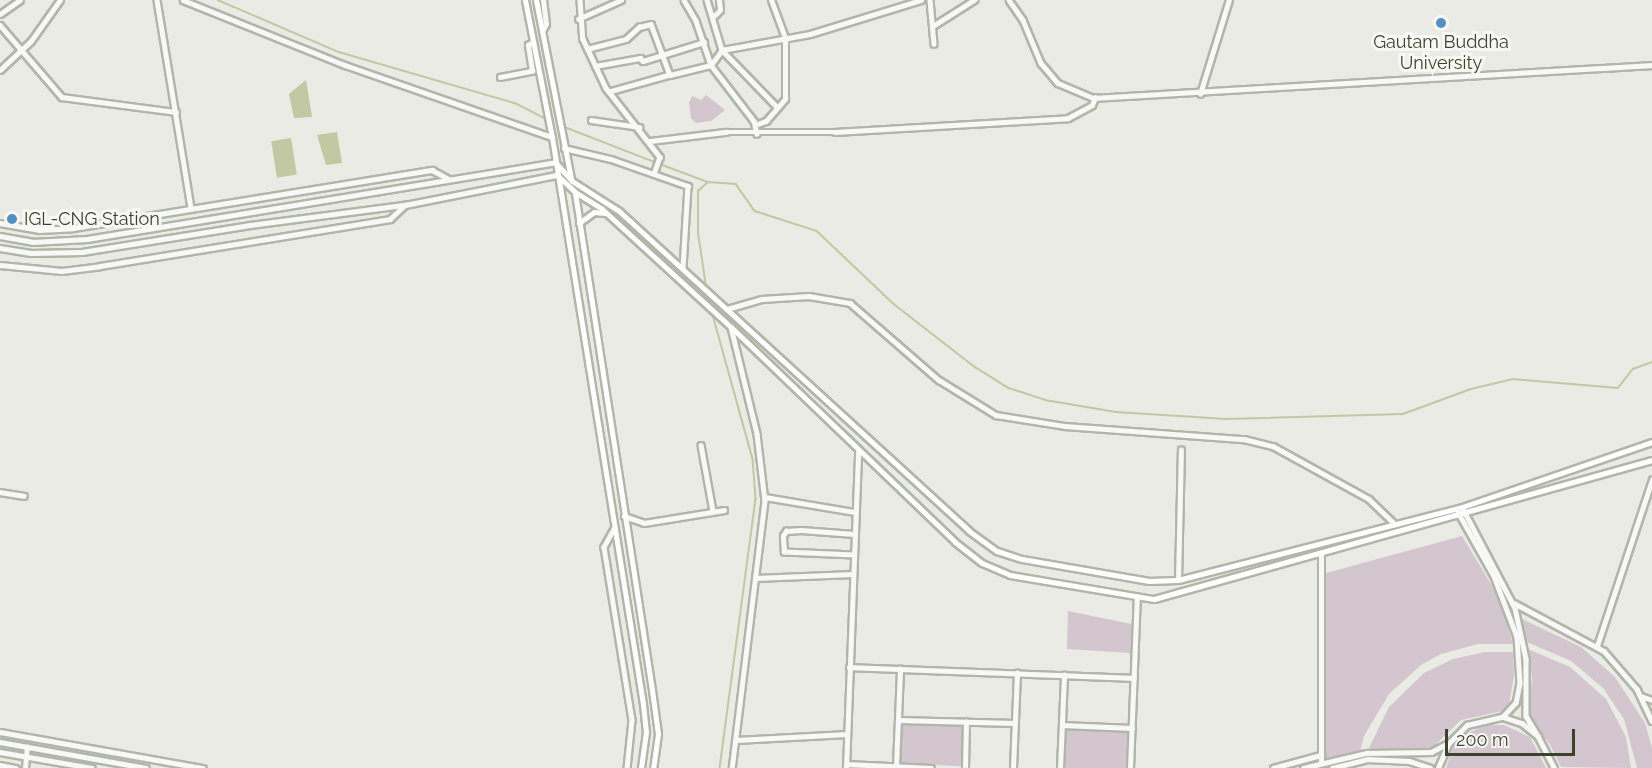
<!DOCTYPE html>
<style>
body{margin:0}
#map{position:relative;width:1652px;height:768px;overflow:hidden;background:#e9ebe4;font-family:Raleway,sans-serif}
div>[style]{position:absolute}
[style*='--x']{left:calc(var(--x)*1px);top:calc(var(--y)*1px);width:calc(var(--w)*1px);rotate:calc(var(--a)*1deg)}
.green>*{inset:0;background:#d4c6cf;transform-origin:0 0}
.water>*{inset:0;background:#c2c8a2;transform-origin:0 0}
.stream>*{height:1.5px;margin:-0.75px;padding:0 0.75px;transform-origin:0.75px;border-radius:0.75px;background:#c2c8a2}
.roads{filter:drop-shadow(2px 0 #b2b5a9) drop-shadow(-2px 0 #b2b5a9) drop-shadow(0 2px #b2b5a9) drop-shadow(0 -2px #b2b5a9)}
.minor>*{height:4.5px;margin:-2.25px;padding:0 2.25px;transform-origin:2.25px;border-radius:2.25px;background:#f8f9f7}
.major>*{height:5px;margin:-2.5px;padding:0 2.5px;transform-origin:2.5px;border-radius:2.5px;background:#fff}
.dots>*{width:16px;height:16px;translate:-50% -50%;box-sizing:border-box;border:3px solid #f7f8f4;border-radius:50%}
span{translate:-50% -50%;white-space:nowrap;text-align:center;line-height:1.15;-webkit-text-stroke:6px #f7f8f4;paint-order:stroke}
.poi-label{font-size:18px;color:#3c422d}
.left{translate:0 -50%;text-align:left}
.scale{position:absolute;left:1445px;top:729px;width:130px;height:27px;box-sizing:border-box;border:3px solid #3c422d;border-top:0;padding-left:8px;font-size:18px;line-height:21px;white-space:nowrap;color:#3c422d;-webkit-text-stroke:4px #f7f8f4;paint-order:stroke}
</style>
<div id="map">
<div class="green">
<i style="clip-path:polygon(706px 95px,725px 110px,711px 121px,696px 123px,691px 118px,689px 103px,692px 96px,701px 100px)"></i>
<i style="clip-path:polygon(1462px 536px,1497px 594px,1513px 644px,1478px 644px,1441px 654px,1421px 665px,1389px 694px,1364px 736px,1360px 752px,1324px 760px,1326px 573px)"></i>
<i style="clip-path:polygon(1068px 611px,1131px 624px,1131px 653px,1067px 649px)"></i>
<i style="clip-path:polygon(1520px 618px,1581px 647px,1615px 677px,1645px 723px,1652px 748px,1652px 768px,1637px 768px,1624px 719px,1603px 688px,1571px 661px,1527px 642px)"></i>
<i style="clip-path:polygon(1528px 649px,1570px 667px,1606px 699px,1626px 737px,1631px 768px,1561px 767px,1549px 743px,1529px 720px,1532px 677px)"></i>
<i style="clip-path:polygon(1485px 652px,1513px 652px,1514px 676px,1508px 710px,1461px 720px,1431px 749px,1368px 750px,1389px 707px,1424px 673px,1453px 659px)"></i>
<i style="left:902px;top:722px;width:61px;height:41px;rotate:3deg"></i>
<i style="clip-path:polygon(1485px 725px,1504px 725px,1530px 737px,1546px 768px,1446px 768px,1452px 749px,1462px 736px)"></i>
<i style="left:1065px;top:729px;width:63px;height:39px;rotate:3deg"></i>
</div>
<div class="water">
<i style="clip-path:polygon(306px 80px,312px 117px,294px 118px,289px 94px)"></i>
<i style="clip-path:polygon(337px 132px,342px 163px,326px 165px,317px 135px)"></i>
<i style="left:291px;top:138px;width:37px;height:20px;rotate:81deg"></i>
</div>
<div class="stream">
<i style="--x:218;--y:0;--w:132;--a:23.3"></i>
<i style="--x:339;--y:52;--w:183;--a:16.2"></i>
<i style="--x:515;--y:103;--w:35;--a:27"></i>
<i style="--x:562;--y:126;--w:100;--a:21.2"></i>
<i style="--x:660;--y:164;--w:51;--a:20.6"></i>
<i style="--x:706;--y:287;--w:55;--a:-98.4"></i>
<i style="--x:698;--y:233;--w:42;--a:-90"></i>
<i style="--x:698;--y:191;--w:13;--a:-42"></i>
<i style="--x:708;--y:182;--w:28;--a:4"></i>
<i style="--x:736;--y:184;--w:33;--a:55"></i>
<i style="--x:755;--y:211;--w:65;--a:17.9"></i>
<i style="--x:817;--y:231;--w:106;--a:43.5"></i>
<i style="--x:894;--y:304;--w:103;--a:37.9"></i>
<i style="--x:975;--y:367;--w:40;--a:32"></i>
<i style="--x:1009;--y:388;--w:38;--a:18"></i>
<i style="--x:1045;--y:400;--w:72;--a:9.6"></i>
<i style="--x:1116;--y:412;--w:110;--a:3.6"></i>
<i style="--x:1226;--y:419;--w:177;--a:-1.6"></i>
<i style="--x:1403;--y:414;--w:72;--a:-20.2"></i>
<i style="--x:1471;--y:389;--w:43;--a:-13.4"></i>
<i style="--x:1513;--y:379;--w:105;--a:4.9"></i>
<i style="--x:1618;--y:388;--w:24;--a:-52"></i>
<i style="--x:1633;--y:369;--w:20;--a:-20"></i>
<i style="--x:708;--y:295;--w:9;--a:72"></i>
<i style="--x:713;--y:315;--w:149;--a:74.5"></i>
<i style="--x:753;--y:459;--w:40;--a:85.7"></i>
<i style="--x:756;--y:499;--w:271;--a:97.6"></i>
</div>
<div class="roads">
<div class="minor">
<i style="--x:157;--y:0;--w:211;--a:80.7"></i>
<i style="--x:183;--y:0;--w:175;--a:21.9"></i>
<i style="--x:345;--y:65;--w:219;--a:19.2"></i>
<i style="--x:580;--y:0;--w:39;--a:86"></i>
<i style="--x:583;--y:39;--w:54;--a:64.9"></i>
<i style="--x:606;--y:88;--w:88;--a:52"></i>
<i style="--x:660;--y:157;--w:18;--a:109"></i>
<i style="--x:684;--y:0;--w:24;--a:60"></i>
<i style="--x:696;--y:21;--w:46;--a:71.2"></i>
<i style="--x:711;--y:65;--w:71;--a:52.5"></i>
<i style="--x:754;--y:121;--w:13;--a:77"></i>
<i style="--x:707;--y:0;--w:52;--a:73.3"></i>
<i style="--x:722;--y:50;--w:79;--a:46"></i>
<i style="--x:930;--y:0;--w:44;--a:84.8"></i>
<i style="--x:1009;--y:0;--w:24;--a:55"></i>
<i style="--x:1023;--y:20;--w:47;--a:67.3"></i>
<i style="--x:1041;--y:63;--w:26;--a:50"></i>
<i style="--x:1058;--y:83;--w:38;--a:23"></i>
<i style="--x:1093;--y:98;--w:560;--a:-3.38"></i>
<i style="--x:0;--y:14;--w:24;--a:-35"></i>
<i style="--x:714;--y:16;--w:8;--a:-45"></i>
<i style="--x:720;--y:10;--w:10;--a:-96"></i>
<i style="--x:578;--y:19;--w:47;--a:-23.8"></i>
<i style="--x:0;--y:25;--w:95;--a:49.3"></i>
<i style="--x:62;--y:97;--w:115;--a:7.5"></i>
<i style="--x:933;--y:26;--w:49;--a:-32.4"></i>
<i style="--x:542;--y:31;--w:8;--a:-60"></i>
<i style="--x:546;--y:24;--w:24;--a:-97"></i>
<i style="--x:587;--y:49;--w:40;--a:-14.4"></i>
<i style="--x:626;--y:39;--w:18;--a:-43"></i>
<i style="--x:639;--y:27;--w:12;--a:-14"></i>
<i style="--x:651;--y:24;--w:54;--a:69.6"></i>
<i style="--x:670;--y:75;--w:63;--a:164.4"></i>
<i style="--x:595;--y:66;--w:46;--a:-10.1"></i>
<i style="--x:640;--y:58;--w:4;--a:45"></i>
<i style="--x:643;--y:61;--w:64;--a:-17.3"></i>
<i style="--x:0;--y:70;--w:42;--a:-43.1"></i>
<i style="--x:31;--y:41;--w:50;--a:-54.7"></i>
<i style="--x:670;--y:75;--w:42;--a:-13.7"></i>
<i style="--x:711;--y:65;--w:19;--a:-54"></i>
<i style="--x:722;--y:50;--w:89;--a:-10.3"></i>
<i style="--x:810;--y:34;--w:116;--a:-17"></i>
<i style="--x:500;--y:77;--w:33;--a:-11"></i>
<i style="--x:532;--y:71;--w:26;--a:-99"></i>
<i style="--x:528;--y:45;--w:6;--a:-31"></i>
<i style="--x:1200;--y:94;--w:98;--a:-72.9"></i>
<i style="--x:591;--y:120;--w:49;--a:8.3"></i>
<i style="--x:755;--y:125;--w:12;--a:-20"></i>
<i style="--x:766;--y:121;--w:29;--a:-49"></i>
<i style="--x:785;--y:99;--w:61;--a:-90"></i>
<i style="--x:785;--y:38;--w:40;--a:-110.2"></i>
<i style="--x:650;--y:141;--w:77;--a:-6.8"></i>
<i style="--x:726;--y:132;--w:109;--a:0"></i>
<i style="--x:835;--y:132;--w:233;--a:-3.4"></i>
<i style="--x:1068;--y:118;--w:27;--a:-28"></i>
<i style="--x:1092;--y:105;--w:8;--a:-67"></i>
<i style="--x:564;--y:148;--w:48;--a:13.2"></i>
<i style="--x:611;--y:159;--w:82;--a:19.3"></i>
<i style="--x:688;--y:186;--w:82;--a:93.5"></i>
<i style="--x:0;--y:223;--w:40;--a:10"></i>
<i style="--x:39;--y:230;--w:34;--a:-3"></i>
<i style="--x:73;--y:228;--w:364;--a:-9.2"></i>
<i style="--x:432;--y:170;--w:19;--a:28"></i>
<i style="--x:0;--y:236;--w:34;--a:10"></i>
<i style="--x:33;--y:242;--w:54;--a:-3.2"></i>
<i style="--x:87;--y:239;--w:474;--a:-9.3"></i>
<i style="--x:0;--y:248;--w:31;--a:9"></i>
<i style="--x:31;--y:253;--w:51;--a:-1.1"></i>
<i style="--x:82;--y:252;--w:170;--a:-9.1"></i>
<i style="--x:250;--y:225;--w:156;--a:-7.4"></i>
<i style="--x:405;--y:205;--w:155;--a:-11.2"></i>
<i style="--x:0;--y:265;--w:62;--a:5.5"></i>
<i style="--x:62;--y:271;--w:38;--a:-7"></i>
<i style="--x:100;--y:266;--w:294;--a:-9.2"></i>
<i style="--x:390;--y:219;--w:21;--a:-43"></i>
<i style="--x:727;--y:309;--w:36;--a:-16"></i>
<i style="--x:762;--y:299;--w:47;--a:-3.7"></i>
<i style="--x:809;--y:296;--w:42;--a:9.7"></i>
<i style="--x:850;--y:303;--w:118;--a:40.9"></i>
<i style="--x:939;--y:380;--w:67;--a:31.6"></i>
<i style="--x:996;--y:415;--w:70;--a:9.1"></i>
<i style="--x:1065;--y:426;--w:179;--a:4.2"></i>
<i style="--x:1244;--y:439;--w:30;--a:14"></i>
<i style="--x:1273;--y:446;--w:110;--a:28.9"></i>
<i style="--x:1369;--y:499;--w:36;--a:44"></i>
<i style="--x:731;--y:327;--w:110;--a:76.3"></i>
<i style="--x:757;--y:434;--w:67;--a:83.2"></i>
<i style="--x:765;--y:501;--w:269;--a:97"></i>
<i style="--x:701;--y:445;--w:67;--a:79.7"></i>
<i style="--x:0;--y:492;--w:24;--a:9"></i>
<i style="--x:765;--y:497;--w:91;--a:9.5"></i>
<i style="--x:1462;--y:507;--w:114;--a:62.3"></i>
<i style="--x:1515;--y:608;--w:52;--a:77.8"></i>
<i style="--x:1526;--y:659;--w:57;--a:90"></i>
<i style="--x:1526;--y:716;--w:23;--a:59"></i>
<i style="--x:1458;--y:512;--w:73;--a:60.6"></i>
<i style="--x:1494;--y:576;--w:65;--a:69.3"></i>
<i style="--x:1517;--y:637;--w:46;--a:86.3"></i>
<i style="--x:1520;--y:683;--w:20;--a:101"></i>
<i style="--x:1516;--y:703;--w:19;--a:133"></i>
<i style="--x:624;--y:516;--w:21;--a:19"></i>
<i style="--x:644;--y:523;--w:81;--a:-9.2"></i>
<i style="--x:614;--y:529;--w:21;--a:119"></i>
<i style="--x:604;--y:547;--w:175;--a:80.8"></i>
<i style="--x:632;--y:720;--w:48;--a:95.9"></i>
<i style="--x:854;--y:555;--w:70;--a:-177.5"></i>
<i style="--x:784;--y:552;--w:16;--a:-94"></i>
<i style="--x:783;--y:536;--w:6;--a:-59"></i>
<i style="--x:786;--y:531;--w:15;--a:-4"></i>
<i style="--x:801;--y:530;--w:53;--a:4.3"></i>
<i style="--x:755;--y:578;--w:98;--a:-2.3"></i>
<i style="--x:1178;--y:580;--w:130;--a:-88.7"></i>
<i style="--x:1514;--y:603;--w:102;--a:28.1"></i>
<i style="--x:1604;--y:651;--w:50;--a:49"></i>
<i style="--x:1637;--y:689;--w:35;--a:65"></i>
<i style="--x:1597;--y:646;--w:175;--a:-71.7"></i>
<i style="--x:849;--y:667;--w:285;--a:2.2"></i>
<i style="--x:1641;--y:696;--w:12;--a:20"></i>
<i style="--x:898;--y:720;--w:117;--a:1.5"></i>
<i style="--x:1062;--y:725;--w:70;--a:2.5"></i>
<i style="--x:0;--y:732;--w:206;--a:10.1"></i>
<i style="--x:736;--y:740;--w:111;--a:-3.1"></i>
<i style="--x:0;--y:742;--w:148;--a:10.1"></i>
<i style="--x:0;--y:752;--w:93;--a:9.9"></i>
<i style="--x:1321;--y:763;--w:209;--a:-90"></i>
<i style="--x:846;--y:764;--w:85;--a:2.7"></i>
<i style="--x:0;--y:765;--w:16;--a:11"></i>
<i style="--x:896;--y:766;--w:97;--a:-87.6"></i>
<i style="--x:25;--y:768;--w:21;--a:-85"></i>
<i style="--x:846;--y:768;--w:316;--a:-87.8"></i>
<i style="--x:965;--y:768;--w:46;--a:-88.8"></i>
<i style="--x:1013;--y:768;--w:95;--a:-87.6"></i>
<i style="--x:1060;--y:768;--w:93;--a:-87.5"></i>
<i style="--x:1130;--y:768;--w:171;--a:-87.7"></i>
<i style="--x:1273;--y:768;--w:50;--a:-15.2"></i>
<i style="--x:1303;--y:768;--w:65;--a:-13.4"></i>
<i style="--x:1366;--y:753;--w:65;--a:-0.9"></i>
<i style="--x:1431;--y:752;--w:18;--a:-27"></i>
<i style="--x:1332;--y:768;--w:36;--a:-14"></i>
<i style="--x:1367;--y:759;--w:42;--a:2.7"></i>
<i style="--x:1409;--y:761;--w:22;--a:18"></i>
<i style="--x:1438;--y:768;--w:26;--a:-67"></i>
<i style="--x:1448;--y:744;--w:27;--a:-45"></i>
<i style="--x:1467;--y:725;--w:37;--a:-13"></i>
<i style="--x:1503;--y:717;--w:20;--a:18"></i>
<i style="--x:1522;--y:723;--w:21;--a:39"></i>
<i style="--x:1538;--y:736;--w:36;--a:63"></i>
</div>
<div class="major">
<i style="--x:525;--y:0;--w:140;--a:78.9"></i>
<i style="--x:552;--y:137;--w:574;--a:80.88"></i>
<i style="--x:643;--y:704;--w:28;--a:84"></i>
<i style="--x:646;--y:732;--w:36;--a:98"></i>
<i style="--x:536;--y:0;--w:181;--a:78.9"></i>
<i style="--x:555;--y:162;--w:25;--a:48"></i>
<i style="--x:572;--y:181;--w:56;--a:32.6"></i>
<i style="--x:619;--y:211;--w:474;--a:42.4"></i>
<i style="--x:969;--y:531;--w:34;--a:36"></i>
<i style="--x:997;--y:551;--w:26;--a:18"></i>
<i style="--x:1022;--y:559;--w:129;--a:9.8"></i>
<i style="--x:1149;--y:581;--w:29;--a:-2"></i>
<i style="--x:1178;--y:580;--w:293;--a:-14.4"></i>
<i style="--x:1462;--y:507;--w:201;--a:-18.9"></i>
<i style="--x:557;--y:175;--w:25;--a:43"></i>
<i style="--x:575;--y:192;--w:32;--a:32"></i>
<i style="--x:602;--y:209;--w:175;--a:42.5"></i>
<i style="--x:731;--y:327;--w:310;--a:43.8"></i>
<i style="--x:955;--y:542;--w:34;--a:38"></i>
<i style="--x:982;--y:563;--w:30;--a:23"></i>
<i style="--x:1010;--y:575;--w:146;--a:9.5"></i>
<i style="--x:1154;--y:599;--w:517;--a:-15.6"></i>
<i style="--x:575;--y:193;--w:503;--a:81.19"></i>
<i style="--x:652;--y:690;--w:44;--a:82.2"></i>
<i style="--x:658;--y:734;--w:34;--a:98"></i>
<i style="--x:579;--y:223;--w:19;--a:-36"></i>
<i style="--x:594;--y:212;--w:11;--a:5"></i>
</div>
</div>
<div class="dots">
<i style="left:1441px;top:23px;background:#548ec5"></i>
<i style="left:12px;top:219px;background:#548ec5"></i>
</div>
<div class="poi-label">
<span style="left:1441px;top:53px">Gautam Buddha<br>University</span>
<span class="left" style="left:24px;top:219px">IGL-CNG Station</span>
</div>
<div class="scale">200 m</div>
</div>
